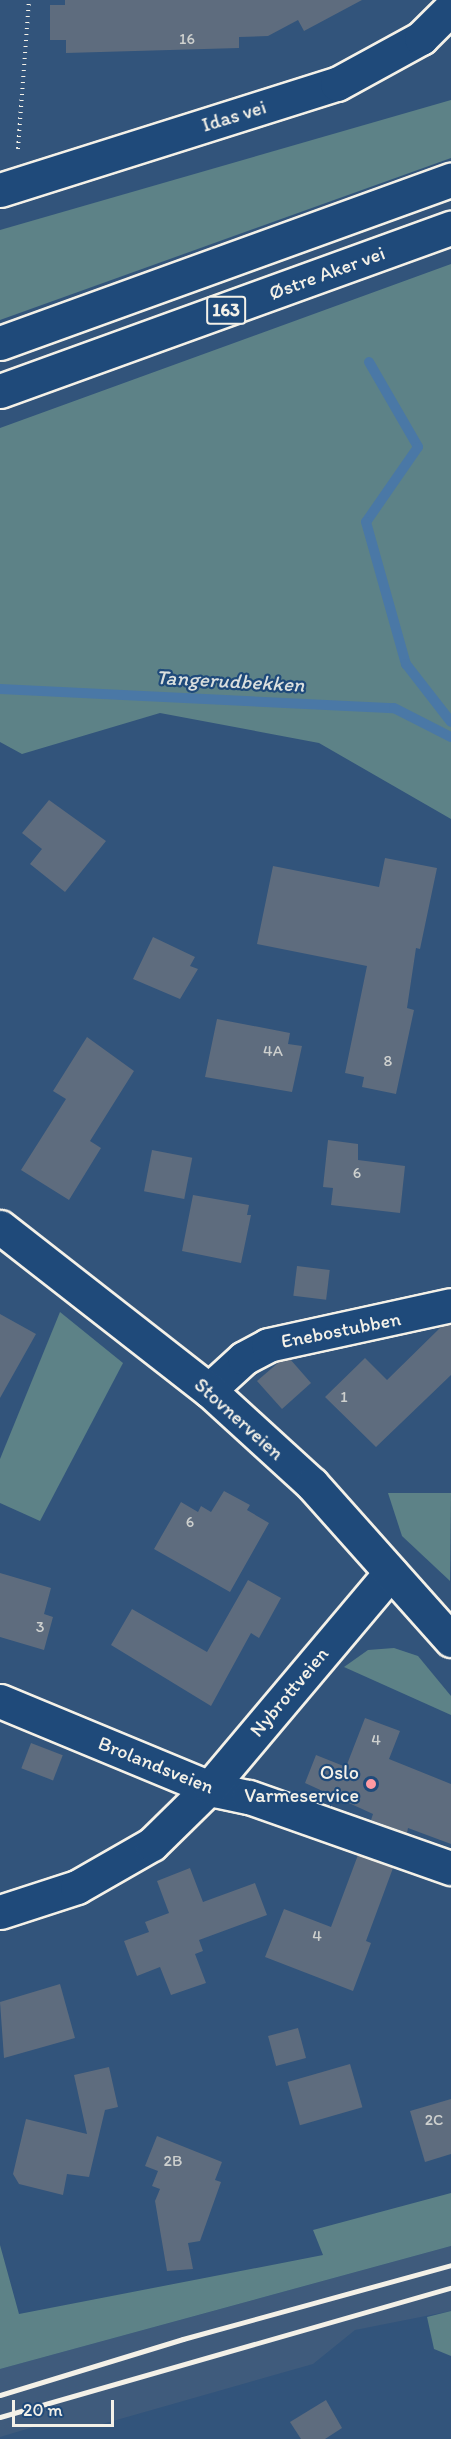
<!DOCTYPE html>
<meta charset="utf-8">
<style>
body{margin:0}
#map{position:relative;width:451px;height:2439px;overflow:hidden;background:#32547b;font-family:Itim,sans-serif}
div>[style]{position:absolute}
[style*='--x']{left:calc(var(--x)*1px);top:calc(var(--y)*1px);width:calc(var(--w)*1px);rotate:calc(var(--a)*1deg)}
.built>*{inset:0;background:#3f5b7c}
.green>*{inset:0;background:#5d8287}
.stream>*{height:10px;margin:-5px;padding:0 5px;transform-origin:5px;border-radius:5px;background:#4a78a6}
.building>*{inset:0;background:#5e6c7e;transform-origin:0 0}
.path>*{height:4px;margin-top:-2px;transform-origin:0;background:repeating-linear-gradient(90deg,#f4f1e8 0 1.5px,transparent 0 6px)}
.roads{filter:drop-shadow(2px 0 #f4f1e8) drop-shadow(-2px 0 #f4f1e8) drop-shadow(0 2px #f4f1e8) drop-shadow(0 -2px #f4f1e8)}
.street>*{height:33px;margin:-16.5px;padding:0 16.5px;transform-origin:16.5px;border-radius:16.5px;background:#1f4a7a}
.secondary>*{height:33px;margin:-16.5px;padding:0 16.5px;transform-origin:16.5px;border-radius:16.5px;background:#1f4a7a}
.highway>*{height:33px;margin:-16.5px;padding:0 16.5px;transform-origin:16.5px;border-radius:16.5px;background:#1f4a7a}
.rail>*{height:4.5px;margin:-2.25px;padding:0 2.25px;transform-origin:2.25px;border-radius:2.25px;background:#f4f1e8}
.dots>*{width:16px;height:16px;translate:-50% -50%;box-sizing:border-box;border:3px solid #1f4a7a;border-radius:50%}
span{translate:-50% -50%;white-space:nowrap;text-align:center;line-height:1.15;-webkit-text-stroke:4.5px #1f4a7a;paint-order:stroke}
.number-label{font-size:16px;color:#ced0ce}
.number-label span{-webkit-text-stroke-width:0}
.shield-label span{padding:2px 4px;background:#1f4a7a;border:2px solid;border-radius:4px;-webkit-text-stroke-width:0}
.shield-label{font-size:18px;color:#f4f1e8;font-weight:700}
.street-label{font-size:20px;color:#f4f1e8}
.poi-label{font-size:20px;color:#f4f1e8}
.right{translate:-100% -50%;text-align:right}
.water-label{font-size:21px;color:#dadfde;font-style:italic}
.scale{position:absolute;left:12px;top:2400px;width:102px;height:27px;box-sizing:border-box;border:3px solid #f4f1e8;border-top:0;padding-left:8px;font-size:18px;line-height:21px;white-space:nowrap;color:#f4f1e8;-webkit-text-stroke:4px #1f4a7a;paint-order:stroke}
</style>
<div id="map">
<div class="built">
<i style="clip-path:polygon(451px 2246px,451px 2311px,355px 2330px,313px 2364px,99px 2425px,37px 2426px,0 2437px,0 2369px)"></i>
</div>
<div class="green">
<i style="clip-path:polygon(451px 100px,451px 158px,0 320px,0 230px)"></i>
<i style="clip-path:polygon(451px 264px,451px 819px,319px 743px,160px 713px,22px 754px,0 742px,0 428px)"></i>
<i style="clip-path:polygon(60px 1312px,123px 1363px,40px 1521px,0 1503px,0 1459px)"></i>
<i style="clip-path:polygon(388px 1493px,451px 1493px,450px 1581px,402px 1536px)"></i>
<i style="clip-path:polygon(394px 1648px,418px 1656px,451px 1696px,451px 1715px,344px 1667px,368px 1650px)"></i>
<i style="clip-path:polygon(451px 2193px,451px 2246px,0 2369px,0 2245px,19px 2314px,323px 2255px,313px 2230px)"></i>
<i style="clip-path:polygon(451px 2311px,451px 2356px,434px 2349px,427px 2317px)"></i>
</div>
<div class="stream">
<i style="--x:369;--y:362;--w:98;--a:60"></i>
<i style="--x:418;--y:447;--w:91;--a:124.7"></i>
<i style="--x:366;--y:522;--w:148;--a:74.3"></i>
<i style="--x:406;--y:664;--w:73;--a:52.2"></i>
<i style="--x:0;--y:689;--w:394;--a:2.8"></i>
<i style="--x:394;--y:708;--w:64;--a:27"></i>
</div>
<div class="building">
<i style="clip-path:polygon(65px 0,362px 0,304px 31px,298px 20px,268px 36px,239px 37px,239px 48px,66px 53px,66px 40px,50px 40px,50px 5px,65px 5px)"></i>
<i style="clip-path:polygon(49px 800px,106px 841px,65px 892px,30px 864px,42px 849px,22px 833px)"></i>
<i style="clip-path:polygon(385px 858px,437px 868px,420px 949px,416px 948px,407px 1008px,414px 1010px,396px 1094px,362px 1087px,364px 1077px,345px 1073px,367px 966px,257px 944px,273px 866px,379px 887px)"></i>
<i style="clip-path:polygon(153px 937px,195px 957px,190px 966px,198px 969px,180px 999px,133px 979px)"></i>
<i style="clip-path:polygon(217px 1019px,290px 1033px,288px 1044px,302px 1046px,292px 1092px,205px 1077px)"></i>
<i style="clip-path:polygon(87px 1037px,134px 1071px,90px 1141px,101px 1148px,69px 1200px,21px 1170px,66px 1099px,53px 1091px)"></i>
<i style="clip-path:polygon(328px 1140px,358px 1144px,358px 1160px,405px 1166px,400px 1213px,331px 1205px,333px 1188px,323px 1187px)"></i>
<i style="left:152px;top:1150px;width:41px;height:42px;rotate:11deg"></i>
<i style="clip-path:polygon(193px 1195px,249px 1205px,247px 1215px,251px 1215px,241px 1263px,182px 1251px)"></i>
<i style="left:297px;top:1266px;width:33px;height:30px;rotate:7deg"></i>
<i style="clip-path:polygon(0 1314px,36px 1334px,0 1398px)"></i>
<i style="clip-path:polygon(451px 1324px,451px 1375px,376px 1447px,325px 1397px,365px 1358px,387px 1380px,442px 1326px)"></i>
<i style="clip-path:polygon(290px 1359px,311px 1383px,282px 1409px,257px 1381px,279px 1362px)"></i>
<i style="clip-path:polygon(224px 1491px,250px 1505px,247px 1510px,269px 1523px,230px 1592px,154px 1549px,181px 1502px,198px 1512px,201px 1506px,211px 1512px)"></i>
<i style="clip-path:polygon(0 1573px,51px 1588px,44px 1614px,53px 1617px,44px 1650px,0 1637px)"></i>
<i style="clip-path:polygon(248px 1580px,281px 1598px,259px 1638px,251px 1633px,211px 1706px,111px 1645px,132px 1609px,207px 1652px)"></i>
<i style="clip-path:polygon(365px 1718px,400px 1731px,389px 1759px,451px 1784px,451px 1844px,408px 1828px,407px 1833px,371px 1820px,373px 1814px,305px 1783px,316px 1755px,346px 1767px)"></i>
<i style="left:31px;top:1743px;width:34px;height:27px;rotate:21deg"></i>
<i style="clip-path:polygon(358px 1855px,393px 1868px,366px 1941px,371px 1943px,353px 1991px,265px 1957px,284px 1909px,331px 1927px)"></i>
<i style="clip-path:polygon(190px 1868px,203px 1902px,255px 1883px,267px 1915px,199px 1940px,203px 1951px,195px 1954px,206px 1983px,171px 1995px,160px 1967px,137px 1976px,124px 1941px,149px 1932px,145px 1922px,169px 1913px,157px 1881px)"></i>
<i style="clip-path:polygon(60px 1984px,75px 2038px,4px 2058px,0 2002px)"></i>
<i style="left:298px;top:2028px;width:31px;height:31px;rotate:75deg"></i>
<i style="left:350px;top:2064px;width:45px;height:65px;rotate:74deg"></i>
<i style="clip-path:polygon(109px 2067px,118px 2107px,105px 2110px,89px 2177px,67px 2174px,63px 2195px,19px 2184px,13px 2174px,26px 2119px,87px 2134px,74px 2075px)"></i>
<i style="clip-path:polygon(451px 2099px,451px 2154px,425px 2162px,410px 2111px)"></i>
<i style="clip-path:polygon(157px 2136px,222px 2162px,215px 2180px,221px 2182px,200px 2241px,188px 2243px,193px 2269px,167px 2271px,155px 2201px,160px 2189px,152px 2186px,158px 2171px,145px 2166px)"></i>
<i style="clip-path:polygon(326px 2400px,342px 2428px,325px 2439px,301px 2439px,290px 2422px)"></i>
</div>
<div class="path">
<i style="--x:18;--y:149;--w:149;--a:-85.8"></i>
</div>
<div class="roads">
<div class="street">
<i style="--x:0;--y:190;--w:353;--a:-17.5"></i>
<i style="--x:337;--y:84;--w:96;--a:-28.7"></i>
<i style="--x:421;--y:38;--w:42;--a:-45"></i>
<i style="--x:209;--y:1390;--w:47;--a:-42.4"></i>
<i style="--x:244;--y:1358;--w:27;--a:-28"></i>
<i style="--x:268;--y:1345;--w:187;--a:-12.3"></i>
<i style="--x:0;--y:1701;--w:233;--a:22.5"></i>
<i style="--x:215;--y:1790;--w:35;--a:12"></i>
<i style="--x:249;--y:1797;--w:214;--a:19.4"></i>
<i style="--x:0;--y:1912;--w:81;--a:-18"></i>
<i style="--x:77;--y:1887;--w:86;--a:-29.8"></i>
<i style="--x:152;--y:1844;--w:81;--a:-44.5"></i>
<i style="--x:210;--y:1787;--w:280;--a:-49.9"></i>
</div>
<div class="secondary">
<i style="--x:0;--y:1227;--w:265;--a:38"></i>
<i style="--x:209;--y:1390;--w:139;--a:42.4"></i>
<i style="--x:312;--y:1484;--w:209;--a:48.3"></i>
</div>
<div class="highway">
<i style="--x:0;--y:343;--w:480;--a:-19.9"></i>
<i style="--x:0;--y:391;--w:480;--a:-19.9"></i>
</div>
</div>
<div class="rail">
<i style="--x:0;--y:2395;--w:191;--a:-17"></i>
<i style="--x:183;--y:2339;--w:278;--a:-15.4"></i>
<i style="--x:0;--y:2417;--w:469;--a:-16"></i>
</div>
<div class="dots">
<i style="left:371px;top:1784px;background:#ff9aa2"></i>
</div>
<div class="number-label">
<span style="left:187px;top:39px">16</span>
<span style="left:273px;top:1051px">4A</span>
<span style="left:388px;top:1061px">8</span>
<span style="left:357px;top:1173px">6</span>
<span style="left:344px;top:1397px">1</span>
<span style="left:190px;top:1522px">6</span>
<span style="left:40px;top:1627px">3</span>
<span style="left:376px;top:1740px">4</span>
<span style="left:317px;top:1936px">4</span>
<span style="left:434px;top:2120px">2C</span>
<span style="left:173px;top:2161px">2B</span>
</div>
<div class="shield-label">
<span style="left:226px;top:310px">163</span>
</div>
<div class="street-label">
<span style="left:234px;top:116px;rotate:-17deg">Idas vei</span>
<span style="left:327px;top:273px;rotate:-20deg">Østre Aker vei</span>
<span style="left:341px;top:1330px;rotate:-11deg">Enebostubben</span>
<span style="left:239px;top:1419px;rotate:42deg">Stovnerveien</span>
<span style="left:289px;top:1692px;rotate:-50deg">Nybrottveien</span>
<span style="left:156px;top:1765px;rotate:22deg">Brolandsveien</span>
</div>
<div class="poi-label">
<span class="right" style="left:359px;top:1784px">Oslo<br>Varmeservice</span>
</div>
<div class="water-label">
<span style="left:230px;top:681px;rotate:3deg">Tangerudbekken</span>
</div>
<div class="scale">20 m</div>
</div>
